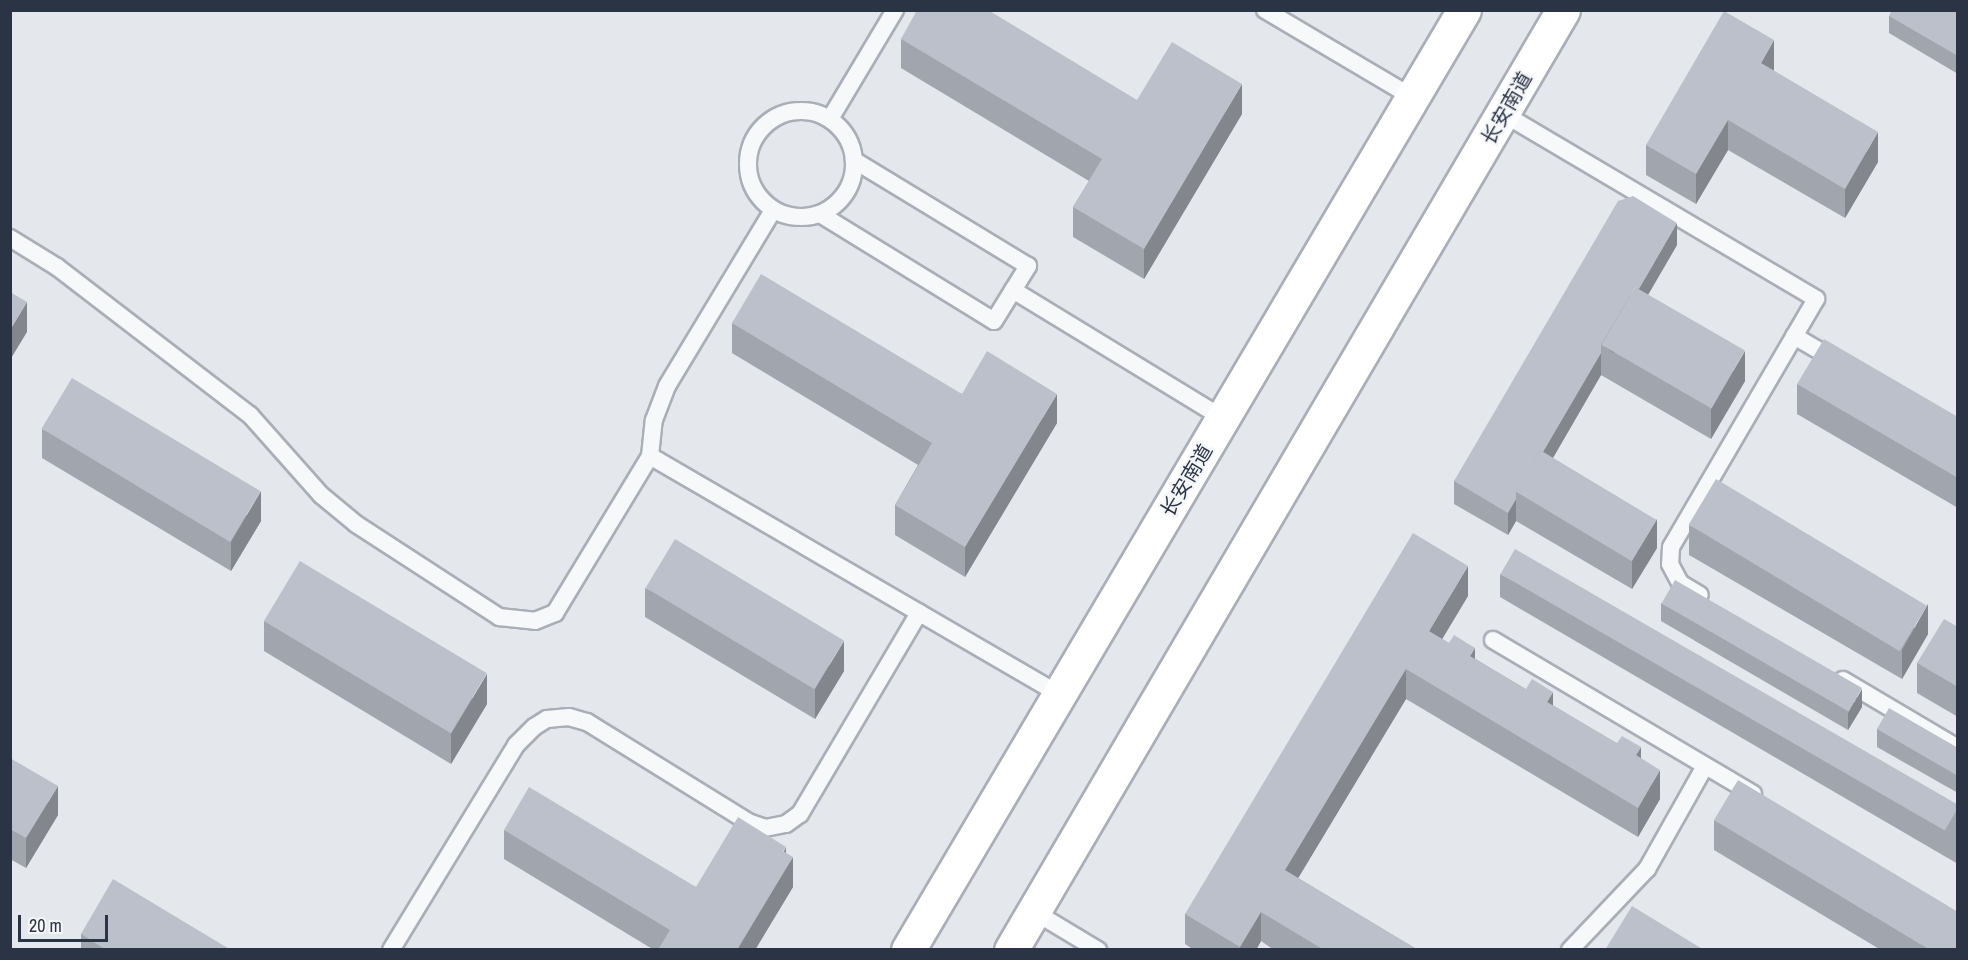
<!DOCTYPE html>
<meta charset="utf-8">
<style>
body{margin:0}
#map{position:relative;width:1968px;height:960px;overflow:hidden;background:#e4e7ec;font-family:"Archivo Narrow","Noto Sans SC",sans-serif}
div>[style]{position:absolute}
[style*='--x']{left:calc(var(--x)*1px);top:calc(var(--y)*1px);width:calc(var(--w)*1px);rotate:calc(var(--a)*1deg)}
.roads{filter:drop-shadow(2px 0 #a9aeb7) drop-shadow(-2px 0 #a9aeb7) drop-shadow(0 2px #a9aeb7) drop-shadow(0 -2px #a9aeb7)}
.service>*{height:16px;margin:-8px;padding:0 8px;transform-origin:8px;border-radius:8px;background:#f7f8fa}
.service>.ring{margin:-8px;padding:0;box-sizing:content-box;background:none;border:16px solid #f7f8fa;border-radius:50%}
.secondary>*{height:33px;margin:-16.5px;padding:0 16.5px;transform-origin:16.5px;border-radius:16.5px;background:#fff}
.wall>*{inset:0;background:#a1a5ae}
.shaded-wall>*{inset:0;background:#83868d}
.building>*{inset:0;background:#bbc0ca;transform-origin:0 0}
span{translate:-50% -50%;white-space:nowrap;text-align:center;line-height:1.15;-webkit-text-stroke:4.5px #f4f6f9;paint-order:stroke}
.street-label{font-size:20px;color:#2b3445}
.frame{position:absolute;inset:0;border:12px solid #2b3445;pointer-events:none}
.scale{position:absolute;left:18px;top:915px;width:90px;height:27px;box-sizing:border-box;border:3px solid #2b3445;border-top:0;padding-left:8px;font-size:18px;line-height:21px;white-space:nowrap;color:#2b3445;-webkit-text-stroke:4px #f4f6f9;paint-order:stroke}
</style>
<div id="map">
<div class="roads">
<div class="service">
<i style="--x:1265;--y:10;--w:171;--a:30.6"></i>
<i class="ring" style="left:748px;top:111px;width:90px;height:90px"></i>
<i style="--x:1502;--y:113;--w:365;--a:30.6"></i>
<i style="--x:1816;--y:299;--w:287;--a:120.3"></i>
<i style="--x:1671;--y:547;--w:17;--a:93"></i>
<i style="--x:1670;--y:564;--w:21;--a:62"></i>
<i style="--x:1680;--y:583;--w:23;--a:31"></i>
<i style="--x:830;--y:119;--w:127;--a:-59.2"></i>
<i style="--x:820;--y:214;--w:204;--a:31.6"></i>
<i style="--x:994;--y:321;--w:65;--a:-58.3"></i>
<i style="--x:1028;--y:266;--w:204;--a:-148.7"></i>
<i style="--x:10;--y:238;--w:55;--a:31.7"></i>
<i style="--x:57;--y:267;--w:243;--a:37.5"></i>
<i style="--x:250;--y:415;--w:107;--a:48.4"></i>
<i style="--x:321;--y:495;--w:45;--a:39.6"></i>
<i style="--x:356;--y:524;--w:171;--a:33"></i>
<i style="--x:499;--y:617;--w:36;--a:6"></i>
<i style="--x:535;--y:621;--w:22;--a:-22"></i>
<i style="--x:555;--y:613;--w:184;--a:-58.8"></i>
<i style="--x:650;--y:456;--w:473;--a:30.2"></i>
<i style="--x:1013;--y:290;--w:246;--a:31.4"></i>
<i style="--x:1794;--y:336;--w:50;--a:30.2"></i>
<i style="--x:650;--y:456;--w:36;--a:-84"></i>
<i style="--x:654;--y:420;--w:36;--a:-69"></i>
<i style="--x:667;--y:386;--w:205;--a:-58.9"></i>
<i style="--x:1493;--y:640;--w:302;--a:30.6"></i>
<i style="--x:1843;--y:680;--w:134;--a:30.6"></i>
<i style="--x:1033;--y:911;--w:76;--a:31"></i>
<i style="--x:391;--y:950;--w:240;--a:-58.6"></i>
<i style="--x:516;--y:745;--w:25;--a:-45"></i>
<i style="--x:534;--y:727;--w:15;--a:-32"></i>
<i style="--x:547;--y:719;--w:22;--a:-5"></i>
<i style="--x:569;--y:717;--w:19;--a:16"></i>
<i style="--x:587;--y:722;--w:190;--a:31.8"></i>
<i style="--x:748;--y:822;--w:18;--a:19"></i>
<i style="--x:765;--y:828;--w:21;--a:-11"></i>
<i style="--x:786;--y:824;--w:17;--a:-36"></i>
<i style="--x:800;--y:814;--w:234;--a:-59.4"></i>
<i style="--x:1570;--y:950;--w:112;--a:-46.5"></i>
<i style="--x:1647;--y:869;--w:118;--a:-60.6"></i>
</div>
<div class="secondary">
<i style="--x:908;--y:950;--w:1092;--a:-59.4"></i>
<i style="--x:1011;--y:950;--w:1090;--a:-59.58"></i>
</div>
</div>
<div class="wall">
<i style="clip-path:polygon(1958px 10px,1958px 74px,1889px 33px,1889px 16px)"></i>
<i style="clip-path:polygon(901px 39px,1137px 100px,1242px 114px,1144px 279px,1073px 237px,1073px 207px,1089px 181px,901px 68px)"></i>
<i style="clip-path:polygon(1774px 70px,1774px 71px,1878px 162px,1845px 218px,1728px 150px,1696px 204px,1646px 175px,1646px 145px)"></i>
<i style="clip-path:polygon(1677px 245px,1648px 295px,1745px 381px,1711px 439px,1601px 375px,1553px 458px,1657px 548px,1632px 589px,1516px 521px,1508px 535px,1454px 504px,1454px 481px)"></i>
<i style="clip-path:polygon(732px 323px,1057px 423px,965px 577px,895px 535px,895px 505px,918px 465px,732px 353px)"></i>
<i style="clip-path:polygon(1797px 384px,1958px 417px,1958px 508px,1797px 414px)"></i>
<i style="clip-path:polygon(42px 429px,261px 521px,231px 571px,42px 458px)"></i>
<i style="clip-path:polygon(1689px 525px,1928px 634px,1902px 679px,1689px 555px)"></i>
<i style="clip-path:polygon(1500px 574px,1958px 808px,1958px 864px,1500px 597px)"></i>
<i style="clip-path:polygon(645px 588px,844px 671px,815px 719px,645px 617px)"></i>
<i style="clip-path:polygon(1468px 596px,1442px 639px,1641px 758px,1660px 799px,1638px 837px,1406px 699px,1298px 878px,1418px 950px,1274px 950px,1261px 941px,1256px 950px,1194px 950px,1185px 944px,1185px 914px)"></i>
<i style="clip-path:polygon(1661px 603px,1862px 707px,1848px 730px,1661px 621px)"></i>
<i style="clip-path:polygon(264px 621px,487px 704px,451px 764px,264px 651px)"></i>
<i style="clip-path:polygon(1958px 627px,1958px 717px,1917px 693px,1917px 663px)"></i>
<i style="clip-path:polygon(1877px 729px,1958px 748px,1958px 793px,1877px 747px)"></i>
<i style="clip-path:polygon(10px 758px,58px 815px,26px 868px,10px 859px)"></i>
<i style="clip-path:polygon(1714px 820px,1958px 950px,1881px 950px,1714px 850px)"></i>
<i style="clip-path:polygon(504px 830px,696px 887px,786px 853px,793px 887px,755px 950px,654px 950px,504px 859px)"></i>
<i style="clip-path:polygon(81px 934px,231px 950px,81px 950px)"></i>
</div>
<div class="shaded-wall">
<i style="clip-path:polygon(1774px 40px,1774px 70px,1761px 93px,1761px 63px)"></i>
<i style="clip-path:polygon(1242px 84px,1242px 114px,1144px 279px,1144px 249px)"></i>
<i style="clip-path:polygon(1728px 120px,1728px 150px,1696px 204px,1696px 174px)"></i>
<i style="clip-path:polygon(1878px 132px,1878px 162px,1845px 218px,1845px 189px)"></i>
<i style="clip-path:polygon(1677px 223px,1677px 245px,1614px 353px,1605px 347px)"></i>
<i style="clip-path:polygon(27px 302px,27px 332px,10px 360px,10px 330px)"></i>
<i style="clip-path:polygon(1745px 351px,1745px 381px,1711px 439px,1711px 409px)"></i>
<i style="clip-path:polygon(1601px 353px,1601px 375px,1529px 499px,1519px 493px)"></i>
<i style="clip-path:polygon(1057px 394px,1057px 423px,965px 577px,965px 547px)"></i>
<i style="clip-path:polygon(261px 491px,261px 521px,231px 571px,231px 542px)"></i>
<i style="clip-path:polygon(1516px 499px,1516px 521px,1508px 535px,1508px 513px)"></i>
<i style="clip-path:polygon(1657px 519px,1657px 548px,1632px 589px,1632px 560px)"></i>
<i style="clip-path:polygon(1468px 566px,1468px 596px,1429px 661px,1429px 631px)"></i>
<i style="clip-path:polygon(1928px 604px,1928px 634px,1902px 679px,1902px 650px)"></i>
<i style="clip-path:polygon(844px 641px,844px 671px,815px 719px,815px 689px)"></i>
<i style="clip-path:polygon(1475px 648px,1475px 678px,1470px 656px)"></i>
<i style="clip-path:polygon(1406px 669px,1406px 699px,1285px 900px,1285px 870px)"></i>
<i style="clip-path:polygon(487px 674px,487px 704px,451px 764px,451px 734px)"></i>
<i style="clip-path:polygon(1862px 689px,1862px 707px,1848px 730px,1848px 713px)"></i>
<i style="clip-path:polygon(1553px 692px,1553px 721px,1547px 702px)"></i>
<i style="clip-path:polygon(1641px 747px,1641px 777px,1636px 755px)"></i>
<i style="clip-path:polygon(1660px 770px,1660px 799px,1638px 837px,1638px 808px)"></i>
<i style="clip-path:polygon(58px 786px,58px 815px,26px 868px,26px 838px)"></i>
<i style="clip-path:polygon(786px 847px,786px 868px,793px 857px,793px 887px,755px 950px,737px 950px)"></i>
<i style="clip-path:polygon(1261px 912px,1261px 941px,1256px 950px,1240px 950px,1240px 947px)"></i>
</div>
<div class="building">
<i style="clip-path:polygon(917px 10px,988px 10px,1137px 100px,1172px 42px,1242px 84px,1144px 249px,1073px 207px,1102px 159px,901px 39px)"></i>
<i style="clip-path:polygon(1892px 10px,1958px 10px,1958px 56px,1889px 16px)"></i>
<i style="clip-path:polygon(1724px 11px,1774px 40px,1761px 63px,1878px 132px,1845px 189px,1728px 120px,1696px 174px,1646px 145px)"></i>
<i style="clip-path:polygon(1633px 196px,1677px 223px,1639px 289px,1635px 287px,1601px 345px,1601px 353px,1543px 452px,1540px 450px,1516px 491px,1516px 499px,1508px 513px,1454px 481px,1618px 201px)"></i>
<i style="clip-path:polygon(761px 274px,962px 394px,987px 351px,1057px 394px,965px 547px,895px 505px,932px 443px,732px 323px)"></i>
<i style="left:1635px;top:287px;width:127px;height:67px;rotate:30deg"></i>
<i style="clip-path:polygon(10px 292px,27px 302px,10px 330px)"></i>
<i style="clip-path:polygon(1824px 339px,1958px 417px,1958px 478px,1797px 384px)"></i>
<i style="left:72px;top:378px;width:220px;height:59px;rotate:31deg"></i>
<i style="left:1540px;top:450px;width:136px;height:48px;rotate:31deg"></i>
<i style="left:1716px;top:479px;width:246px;height:53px;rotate:31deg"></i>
<i style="clip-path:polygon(1413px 533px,1468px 566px,1429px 631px,1449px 643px,1454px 635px,1475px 648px,1470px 656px,1526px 689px,1532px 679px,1553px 692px,1547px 702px,1617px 743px,1622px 736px,1641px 747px,1636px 755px,1660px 770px,1638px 808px,1406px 669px,1285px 870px,1418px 950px,1324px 950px,1261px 912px,1240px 947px,1185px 914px)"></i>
<i style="left:675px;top:539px;width:197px;height:57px;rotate:31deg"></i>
<i style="left:1515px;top:549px;width:513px;height:29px;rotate:30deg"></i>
<i style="left:300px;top:561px;width:218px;height:70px;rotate:31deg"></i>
<i style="left:1675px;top:580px;width:216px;height:27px;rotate:30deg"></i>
<i style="clip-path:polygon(1944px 619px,1958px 627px,1958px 687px,1917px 663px)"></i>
<i style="clip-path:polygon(1889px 708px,1958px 748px,1958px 776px,1877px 729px)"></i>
<i style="clip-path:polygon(10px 758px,58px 786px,26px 838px,10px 829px)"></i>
<i style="clip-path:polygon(1738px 780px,1958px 912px,1958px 950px,1930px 950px,1714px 820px)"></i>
<i style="clip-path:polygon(529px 787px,696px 887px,738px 817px,786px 847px,783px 851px,793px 857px,737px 950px,658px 950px,670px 930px,504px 830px)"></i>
<i style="clip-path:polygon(113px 879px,231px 950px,106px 950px,81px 934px)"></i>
<i style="clip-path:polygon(1632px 906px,1704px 950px,1605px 950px)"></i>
</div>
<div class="street-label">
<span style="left:1506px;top:108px;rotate:-60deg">长安南道</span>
<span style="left:1186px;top:480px;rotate:-59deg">长安南道</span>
</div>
<div class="frame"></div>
<div class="scale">20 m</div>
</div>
